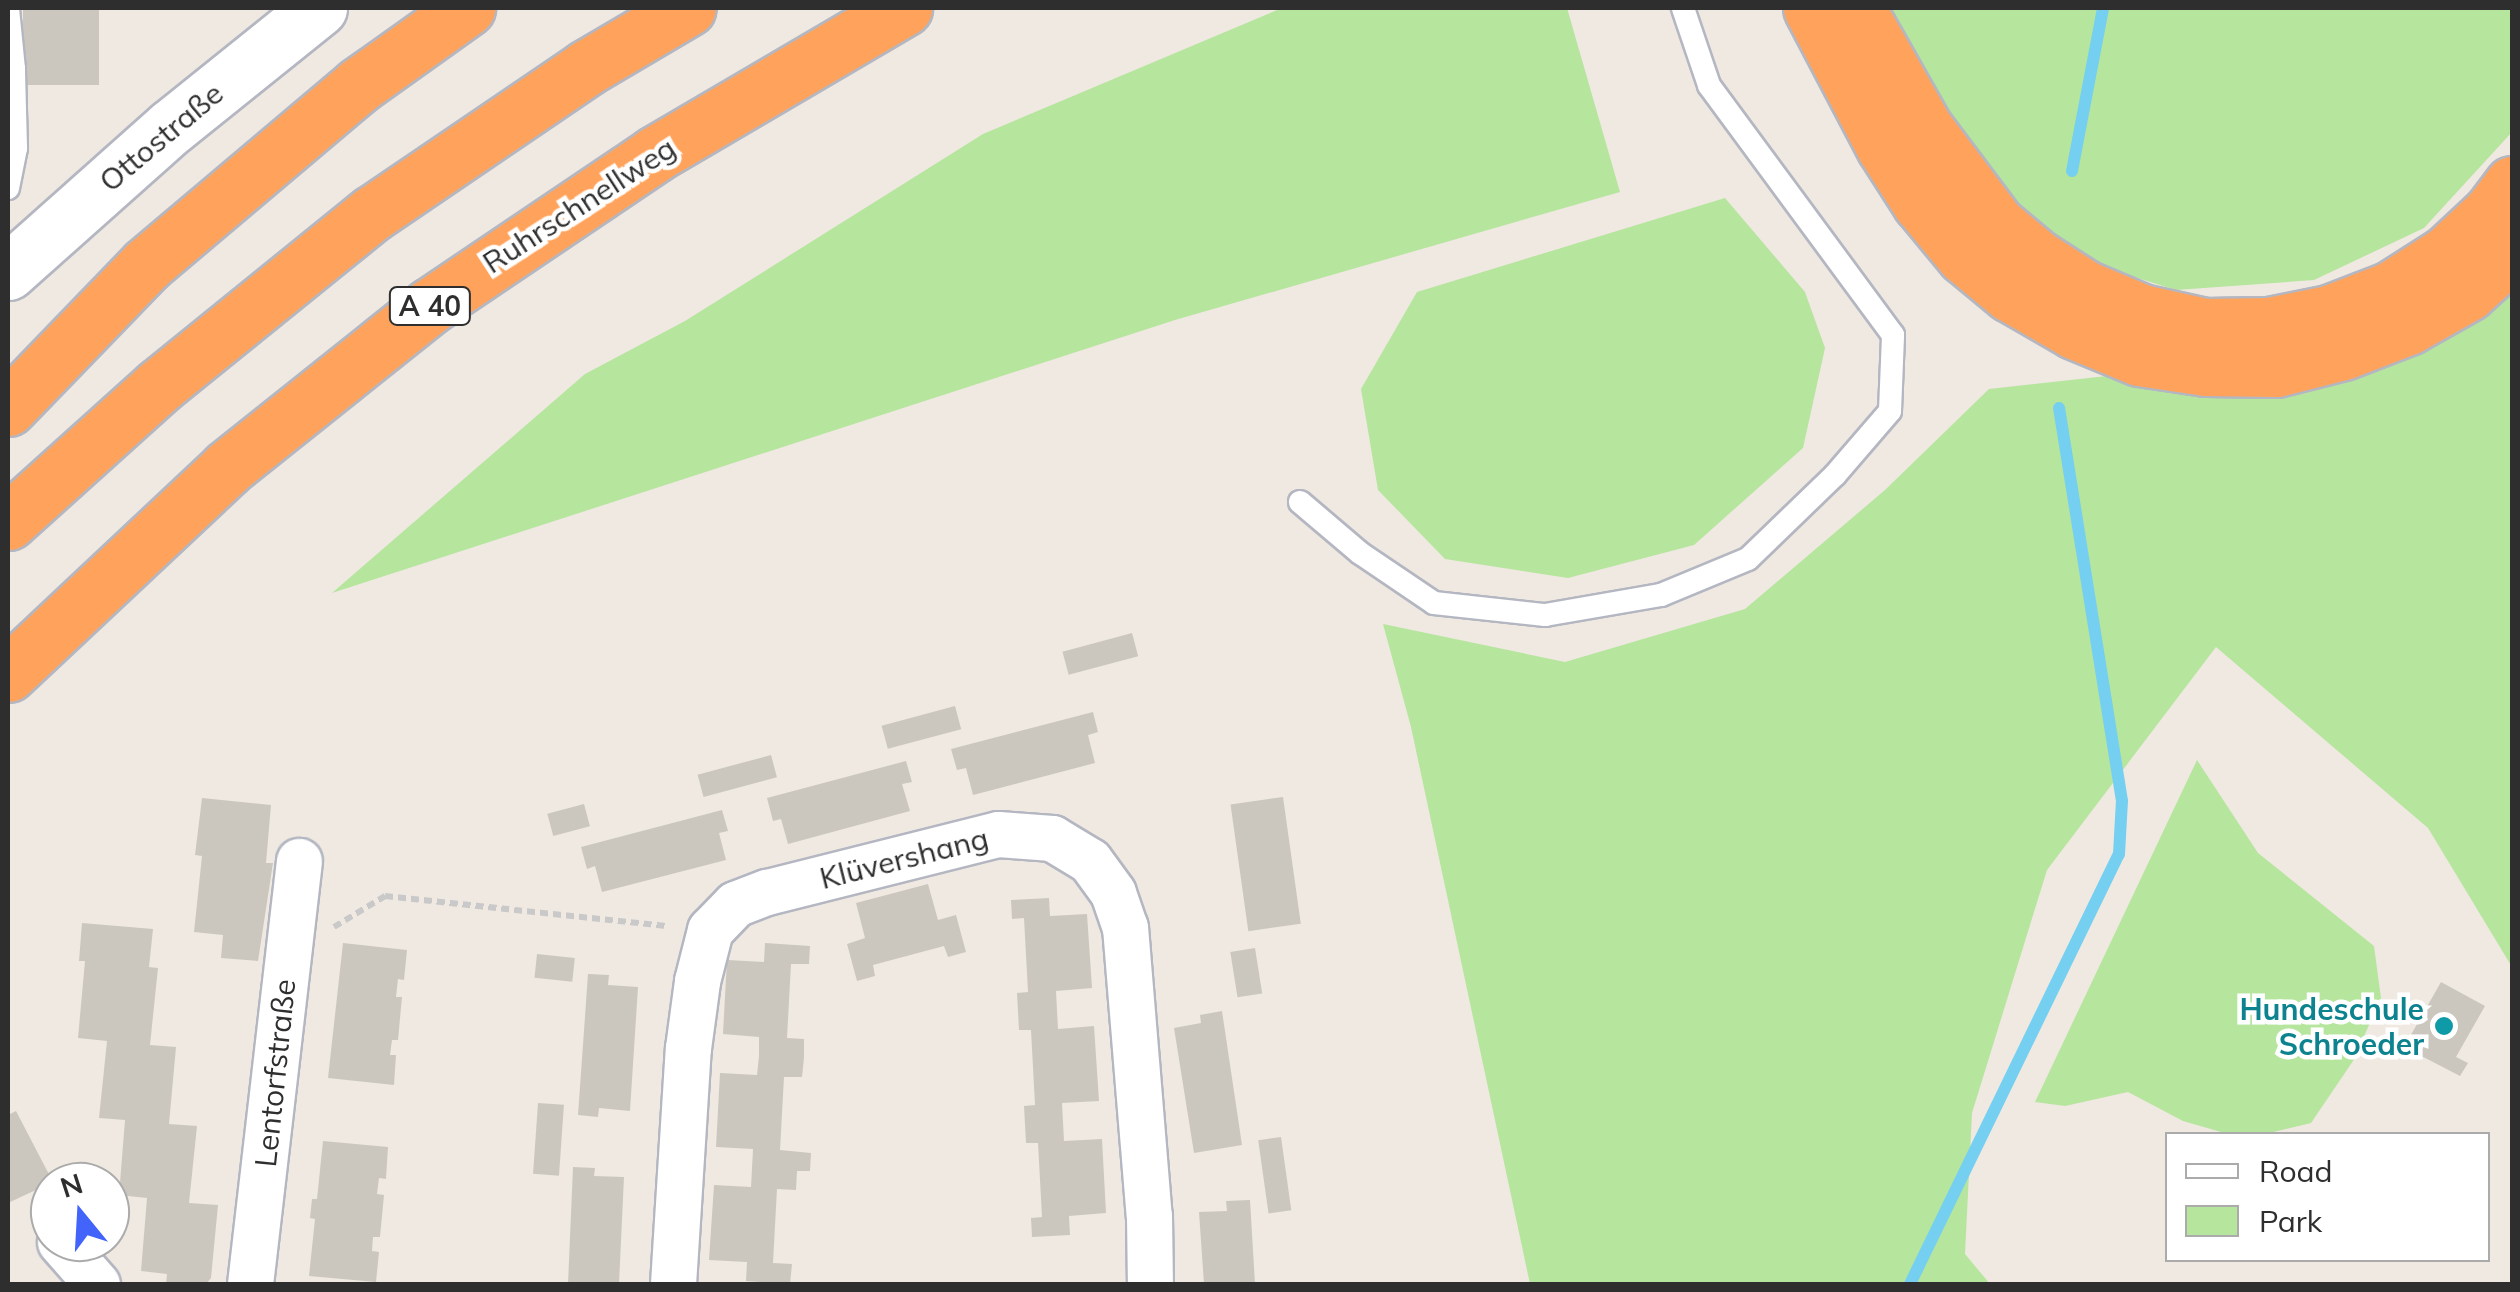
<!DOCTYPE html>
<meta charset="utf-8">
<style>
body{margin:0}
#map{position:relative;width:2520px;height:1292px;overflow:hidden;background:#efe9e1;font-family:Mulish,sans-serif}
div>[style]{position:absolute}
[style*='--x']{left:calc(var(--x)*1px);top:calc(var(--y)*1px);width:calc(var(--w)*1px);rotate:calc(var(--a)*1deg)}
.green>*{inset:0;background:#b6e59e}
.stream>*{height:12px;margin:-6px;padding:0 6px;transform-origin:6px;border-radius:6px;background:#75cff0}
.building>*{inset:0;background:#cbc7bf;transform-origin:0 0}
.path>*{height:6px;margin-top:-3px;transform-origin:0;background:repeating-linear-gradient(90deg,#c9c9c9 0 8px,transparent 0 13px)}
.roads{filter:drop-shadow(2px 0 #b4b7c1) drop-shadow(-2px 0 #b4b7c1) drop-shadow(0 2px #b4b7c1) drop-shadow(0 -2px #b4b7c1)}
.lane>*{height:22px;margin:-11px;padding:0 11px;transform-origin:11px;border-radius:11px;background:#fff}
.street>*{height:45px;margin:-22.5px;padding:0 22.5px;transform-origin:22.5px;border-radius:22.5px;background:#fff}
.secondary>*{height:55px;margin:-27.5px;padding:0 27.5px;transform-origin:27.5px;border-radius:27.5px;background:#fff}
.highway>*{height:55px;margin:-27.5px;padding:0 27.5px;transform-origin:27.5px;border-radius:27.5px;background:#ffa35c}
.dots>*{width:28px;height:28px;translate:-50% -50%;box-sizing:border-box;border:5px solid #fff;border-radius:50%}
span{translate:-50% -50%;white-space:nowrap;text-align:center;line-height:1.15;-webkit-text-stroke:9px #fff;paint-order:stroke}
.shield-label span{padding:2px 8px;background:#fff;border:2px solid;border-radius:8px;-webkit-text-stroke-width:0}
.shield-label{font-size:28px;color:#2e2e2e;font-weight:700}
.street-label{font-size:30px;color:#2e2e2e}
.culture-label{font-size:30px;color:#0d838f;font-weight:700}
.right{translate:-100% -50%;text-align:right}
.frame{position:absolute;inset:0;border:10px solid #2e2e2e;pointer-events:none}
.legend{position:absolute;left:2165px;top:1132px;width:325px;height:130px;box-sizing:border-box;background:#fff;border:2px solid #ababab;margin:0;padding:12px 18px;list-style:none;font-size:30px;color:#2e2e2e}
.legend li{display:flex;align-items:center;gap:20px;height:50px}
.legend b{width:50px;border:2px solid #ababab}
.north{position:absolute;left:30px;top:1162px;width:100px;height:100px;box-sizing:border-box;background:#fff;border:2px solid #ababab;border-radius:50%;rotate:342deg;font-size:28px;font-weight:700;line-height:40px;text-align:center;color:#2e2e2e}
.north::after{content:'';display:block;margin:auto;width:35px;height:45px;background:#4264fb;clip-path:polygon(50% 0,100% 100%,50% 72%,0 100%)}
</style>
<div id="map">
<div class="green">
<i style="clip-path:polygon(1282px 8px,1567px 8px,1620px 192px,1175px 320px,332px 593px,585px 374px,685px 321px,983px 134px)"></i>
<i style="clip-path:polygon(1887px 8px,2512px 8px,2512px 132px,2424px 228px,2314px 280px,2176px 290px,2099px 266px,2029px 215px,1934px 102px)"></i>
<i style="clip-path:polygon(1725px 198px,1805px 292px,1825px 348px,1803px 448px,1694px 545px,1568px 578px,1445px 559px,1378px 490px,1361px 389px,1417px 292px)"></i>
<i style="clip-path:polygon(2512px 290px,2512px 967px,2428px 828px,2216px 647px,2047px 870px,1972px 1113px,1965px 1254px,1990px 1284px,1530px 1284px,1411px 727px,1383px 624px,1565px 662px,1745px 609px,1885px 490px,1989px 389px,2116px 375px,2482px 316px)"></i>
<i style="clip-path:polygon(2197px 760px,2258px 853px,2374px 946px,2381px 998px,2353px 1061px,2311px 1123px,2265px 1134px,2228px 1134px,2183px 1121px,2128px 1092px,2065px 1106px,2035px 1102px)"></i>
</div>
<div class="stream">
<i style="--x:2072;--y:171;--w:166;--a:-79.2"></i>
<i style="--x:1910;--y:1284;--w:478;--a:-64.1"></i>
<i style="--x:2119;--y:854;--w:53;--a:-86.8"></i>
<i style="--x:2122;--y:801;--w:398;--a:-99.1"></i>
</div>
<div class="building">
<i style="left:23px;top:8px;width:76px;height:77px"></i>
<i style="left:1132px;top:633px;width:24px;height:72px;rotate:75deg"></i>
<i style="left:955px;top:706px;width:24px;height:76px;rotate:75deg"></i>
<i style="clip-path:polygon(1093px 712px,1098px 732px,1088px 735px,1095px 763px,973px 795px,966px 768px,957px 770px,951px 749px)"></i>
<i style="left:771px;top:755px;width:23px;height:76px;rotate:75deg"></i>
<i style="clip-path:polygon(906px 761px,912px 782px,902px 784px,910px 811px,788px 844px,781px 819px,773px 821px,767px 798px)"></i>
<i style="left:1283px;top:797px;width:128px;height:53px;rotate:82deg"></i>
<i style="clip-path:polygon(202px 798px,271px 805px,266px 863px,273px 863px,258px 961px,221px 958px,223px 935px,194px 932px,202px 856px,195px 855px)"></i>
<i style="left:584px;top:804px;width:23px;height:38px;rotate:75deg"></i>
<i style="clip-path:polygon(722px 810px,728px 831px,719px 833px,726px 860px,602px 892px,595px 866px,587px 869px,581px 847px)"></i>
<i style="clip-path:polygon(928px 884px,938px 920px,956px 915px,966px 952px,948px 957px,944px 946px,873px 965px,875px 976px,857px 981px,847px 944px,865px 938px,856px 903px)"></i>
<i style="clip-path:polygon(1049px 898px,1050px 916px,1087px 914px,1092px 988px,1056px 991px,1058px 1029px,1094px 1026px,1099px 1101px,1062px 1103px,1064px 1141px,1102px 1139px,1106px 1213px,1069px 1216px,1070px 1235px,1032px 1237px,1031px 1218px,1042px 1217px,1038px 1143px,1026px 1143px,1024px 1106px,1035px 1105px,1031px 1030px,1019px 1030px,1017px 993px,1028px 992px,1024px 918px,1012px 919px,1011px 900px)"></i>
<i style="clip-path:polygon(82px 923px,153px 929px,149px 967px,158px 968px,150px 1045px,176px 1047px,169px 1124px,197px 1126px,189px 1203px,218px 1205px,211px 1278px,206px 1284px,166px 1284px,167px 1274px,141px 1271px,147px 1198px,119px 1195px,125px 1120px,99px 1118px,107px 1041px,78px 1038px,85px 961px,79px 961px)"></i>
<i style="clip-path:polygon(343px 943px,407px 950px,404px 980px,398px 979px,396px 997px,402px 997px,398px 1040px,392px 1040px,390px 1055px,396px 1055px,394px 1085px,328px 1078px)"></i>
<i style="clip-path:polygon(765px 943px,810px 946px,809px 964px,791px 964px,787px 1038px,804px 1039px,804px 1058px,802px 1077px,784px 1077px,780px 1150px,811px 1153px,810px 1171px,797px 1171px,796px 1190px,777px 1189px,773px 1263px,792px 1264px,790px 1284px,746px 1281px,747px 1262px,709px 1260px,714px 1185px,751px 1187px,753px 1149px,716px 1147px,720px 1073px,757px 1075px,759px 1056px,759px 1037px,723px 1034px,727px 960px,764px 962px)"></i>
<i style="left:1255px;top:948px;width:46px;height:25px;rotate:81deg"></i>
<i style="left:537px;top:954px;width:38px;height:24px;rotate:6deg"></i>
<i style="clip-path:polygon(588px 974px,609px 975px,608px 985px,638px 987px,630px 1111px,599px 1108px,598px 1117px,578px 1115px)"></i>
<i style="clip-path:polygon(2441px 982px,2485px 1006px,2456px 1057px,2468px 1063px,2460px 1076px,2404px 1047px)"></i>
<i style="clip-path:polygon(1222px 1011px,1242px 1145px,1194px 1153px,1174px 1028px,1201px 1023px,1200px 1015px)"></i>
<i style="left:538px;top:1103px;width:26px;height:71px;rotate:4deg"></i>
<i style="clip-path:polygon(16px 1111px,53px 1182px,8px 1203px,8px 1115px)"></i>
<i style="left:1281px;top:1137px;width:74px;height:23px;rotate:82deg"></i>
<i style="clip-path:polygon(323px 1141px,388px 1147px,386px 1179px,379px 1178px,377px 1194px,384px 1195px,380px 1237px,373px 1237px,372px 1251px,379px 1252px,376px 1282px,309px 1276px,315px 1219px,310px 1218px,312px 1199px,317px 1199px)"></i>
<i style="clip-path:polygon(573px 1167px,595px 1168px,594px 1176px,624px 1177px,619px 1284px,568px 1284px)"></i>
<i style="clip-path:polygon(1250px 1200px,1255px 1284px,1204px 1284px,1199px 1212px,1227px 1211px,1226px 1201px)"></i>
</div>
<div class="path">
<i style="--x:334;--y:927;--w:60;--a:-31.3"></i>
<i style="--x:385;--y:896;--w:283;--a:6.1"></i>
</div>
<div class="roads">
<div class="lane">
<i style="--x:8;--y:9;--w:60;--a:84.3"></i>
<i style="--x:14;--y:69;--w:6;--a:171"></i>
<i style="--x:8;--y:188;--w:41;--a:-78.7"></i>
<i style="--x:16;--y:148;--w:79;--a:-91.5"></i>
<i style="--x:1300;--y:502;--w:79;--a:40.4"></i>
<i style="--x:1360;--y:553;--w:89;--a:34"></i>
<i style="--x:1434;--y:603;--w:112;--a:6.2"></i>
<i style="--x:1545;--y:615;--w:118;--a:-9.8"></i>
<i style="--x:1661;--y:595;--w:94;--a:-22.5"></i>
<i style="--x:1748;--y:559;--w:121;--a:-44"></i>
<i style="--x:1835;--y:475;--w:84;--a:-49.3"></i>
<i style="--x:1890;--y:411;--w:76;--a:-87.7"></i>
<i style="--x:1893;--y:335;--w:310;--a:-126.4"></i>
<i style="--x:1709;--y:85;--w:81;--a:-108.7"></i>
</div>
<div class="street">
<i style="--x:60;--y:1242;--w:56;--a:48.6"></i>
<i style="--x:250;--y:1284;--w:426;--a:-83.4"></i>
<i style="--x:673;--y:1284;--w:236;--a:-86.4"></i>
<i style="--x:688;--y:1048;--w:68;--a:-82.3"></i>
<i style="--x:697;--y:981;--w:53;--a:-75.7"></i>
<i style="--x:710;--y:930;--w:36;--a:-46"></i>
<i style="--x:735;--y:904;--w:34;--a:-21"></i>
<i style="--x:767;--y:892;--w:238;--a:-14.1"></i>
<i style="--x:998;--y:834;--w:54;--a:4.2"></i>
<i style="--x:1052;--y:838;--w:44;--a:31.2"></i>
<i style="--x:1090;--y:861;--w:39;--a:54"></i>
<i style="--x:1113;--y:893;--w:36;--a:71"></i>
<i style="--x:1125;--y:927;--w:290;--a:85.3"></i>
<i style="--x:1149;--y:1216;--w:68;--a:89.2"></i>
</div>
<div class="secondary">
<i style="--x:8;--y:272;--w:218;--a:-41.7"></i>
<i style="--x:171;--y:127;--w:190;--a:-38.8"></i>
</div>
<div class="highway">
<i style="--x:1811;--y:8;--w:157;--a:62.3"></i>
<i style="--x:1884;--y:147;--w:67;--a:57.3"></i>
<i style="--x:1920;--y:203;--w:69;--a:50.3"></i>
<i style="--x:1964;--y:256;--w:60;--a:39.6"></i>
<i style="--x:2010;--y:294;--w:74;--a:30"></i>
<i style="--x:2074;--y:331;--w:70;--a:22.6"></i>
<i style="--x:2139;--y:358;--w:68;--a:8.5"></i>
<i style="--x:2206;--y:368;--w:70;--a:0.8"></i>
<i style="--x:2276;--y:369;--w:69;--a:-14.2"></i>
<i style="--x:2343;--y:352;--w:70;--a:-21"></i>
<i style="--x:2408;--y:327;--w:69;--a:-29.5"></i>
<i style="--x:2468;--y:293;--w:59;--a:-42.3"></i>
<i style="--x:1857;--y:8;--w:138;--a:60.5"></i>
<i style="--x:1925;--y:128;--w:120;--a:53.1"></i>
<i style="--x:1997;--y:224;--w:53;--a:39.7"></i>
<i style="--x:2038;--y:258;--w:56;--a:32.6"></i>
<i style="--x:2085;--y:288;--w:62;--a:22.8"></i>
<i style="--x:2142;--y:312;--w:65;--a:12.5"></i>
<i style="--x:2205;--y:326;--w:64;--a:-0.9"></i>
<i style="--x:2269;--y:325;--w:61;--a:-11.3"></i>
<i style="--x:2329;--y:313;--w:66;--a:-21.2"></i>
<i style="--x:2391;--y:289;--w:67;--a:-32.7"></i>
<i style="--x:2447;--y:253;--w:60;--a:-43"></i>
<i style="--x:2491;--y:212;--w:35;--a:-53"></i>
<i style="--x:8;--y:408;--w:199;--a:-46"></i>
<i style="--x:146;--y:265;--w:279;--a:-40.2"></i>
<i style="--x:359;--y:85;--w:133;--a:-35.5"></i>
<i style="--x:8;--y:522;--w:203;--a:-42"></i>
<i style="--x:159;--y:386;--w:275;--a:-39"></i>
<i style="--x:373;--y:213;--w:258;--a:-34.2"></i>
<i style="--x:586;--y:68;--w:118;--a:-30.5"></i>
<i style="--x:8;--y:674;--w:301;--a:-43.2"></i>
<i style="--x:227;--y:468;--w:260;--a:-38.6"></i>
<i style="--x:430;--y:306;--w:272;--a:-34"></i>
<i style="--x:655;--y:154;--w:289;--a:-30.4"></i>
</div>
</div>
<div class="dots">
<i style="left:2444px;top:1026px;background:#0f9aa8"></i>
</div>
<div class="shield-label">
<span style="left:430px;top:306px">A 40</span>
</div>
<div class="street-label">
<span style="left:161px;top:137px;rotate:-40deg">Ottostraße</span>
<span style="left:579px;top:205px;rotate:-33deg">Ruhrschnellweg</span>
<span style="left:904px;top:858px;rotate:-14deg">Klüvershang</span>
<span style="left:275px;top:1073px;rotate:-84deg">Lentorfstraße</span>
</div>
<div class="culture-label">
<span class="right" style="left:2424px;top:1026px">Hundeschule<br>Schroeder</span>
</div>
<div class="frame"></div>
<ul class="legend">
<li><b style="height:12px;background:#fff"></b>Road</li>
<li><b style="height:28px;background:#b6e59e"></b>Park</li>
</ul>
<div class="north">N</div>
</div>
